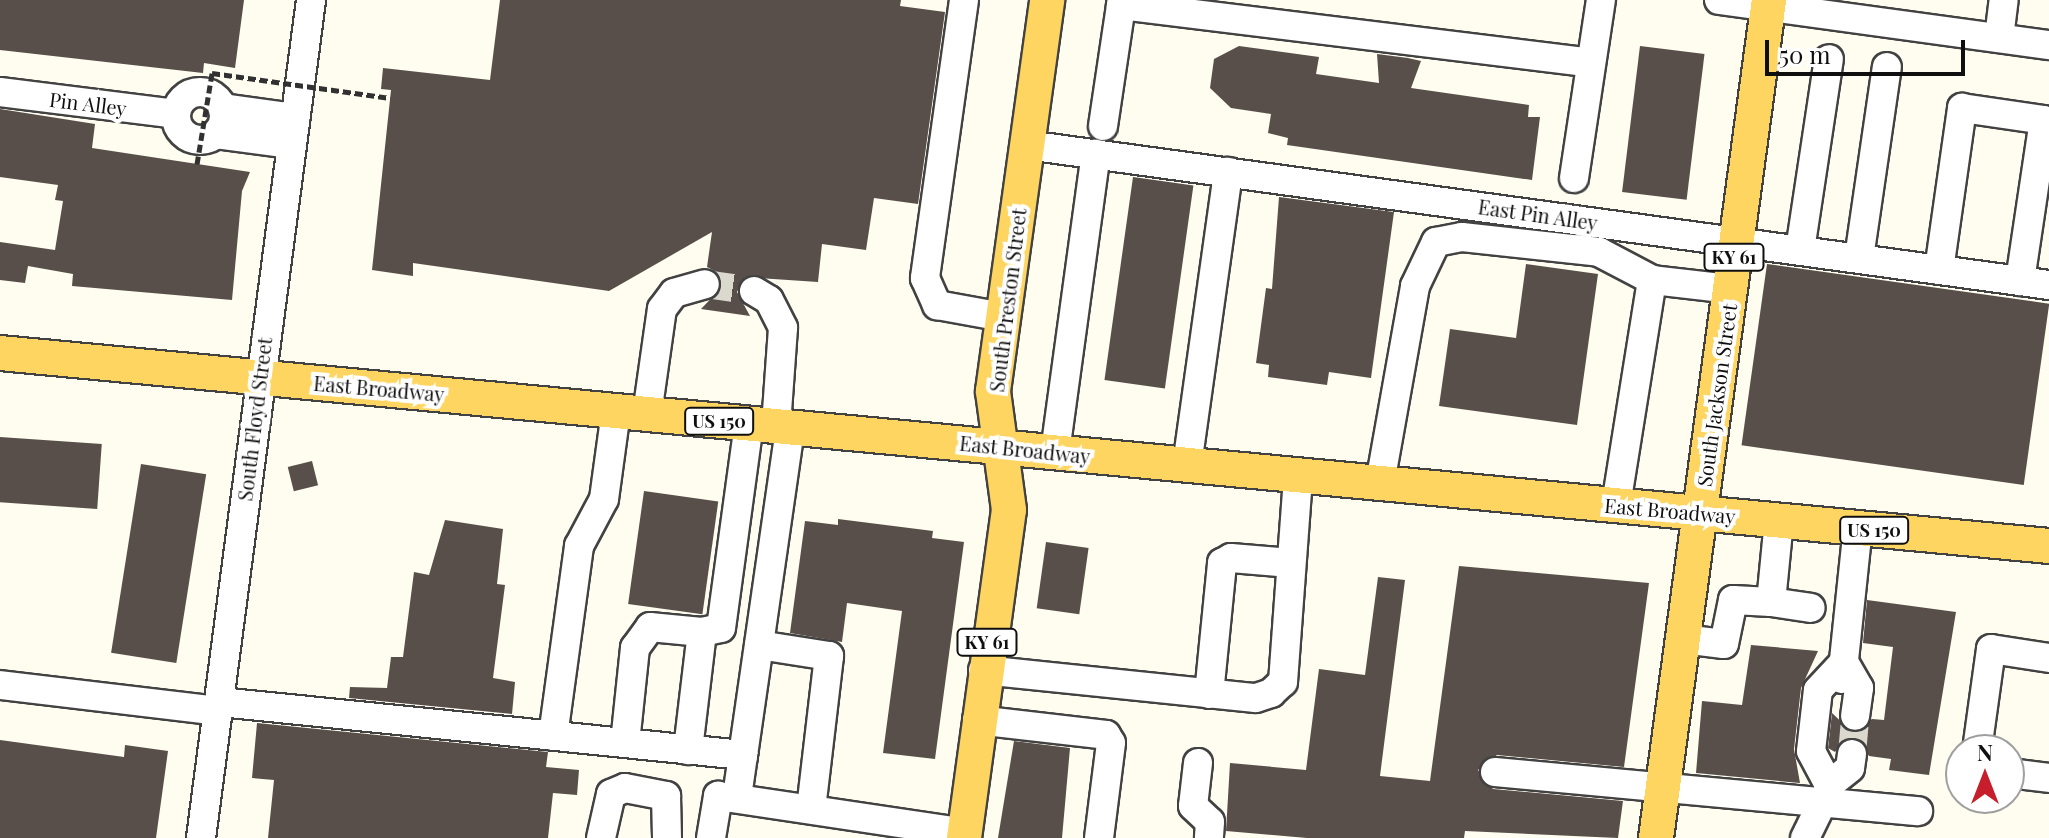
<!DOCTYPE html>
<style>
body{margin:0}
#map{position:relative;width:2049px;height:838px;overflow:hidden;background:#fffcf0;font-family:"Playfair Display",serif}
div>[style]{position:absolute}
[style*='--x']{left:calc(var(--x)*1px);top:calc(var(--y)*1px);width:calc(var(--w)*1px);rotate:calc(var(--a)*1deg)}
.building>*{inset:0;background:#584f4a;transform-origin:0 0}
.minor-tunnel>*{height:28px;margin-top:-14px;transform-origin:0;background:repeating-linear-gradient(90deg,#dbd8ce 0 28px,transparent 0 42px)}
.roads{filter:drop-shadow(2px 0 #424242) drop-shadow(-2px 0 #424242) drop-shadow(0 2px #424242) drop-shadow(0 -2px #424242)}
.minor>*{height:28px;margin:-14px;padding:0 14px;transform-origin:14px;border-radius:14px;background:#fff}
.minor>.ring{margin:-14px;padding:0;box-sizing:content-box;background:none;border:28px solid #fff;border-radius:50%}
.major>*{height:34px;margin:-17px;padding:0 17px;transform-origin:17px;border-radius:17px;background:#ffd561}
.path-bridge>*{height:5px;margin-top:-2.5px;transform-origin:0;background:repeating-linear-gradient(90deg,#313131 0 8px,transparent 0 12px)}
span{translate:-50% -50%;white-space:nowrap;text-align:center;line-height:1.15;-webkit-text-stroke:8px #fff;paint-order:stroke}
.shield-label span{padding:2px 6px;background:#fff;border:2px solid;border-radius:6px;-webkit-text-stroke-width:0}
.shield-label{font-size:18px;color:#0f0f0f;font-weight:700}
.street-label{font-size:20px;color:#0f0f0f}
.north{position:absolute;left:1945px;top:734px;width:80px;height:80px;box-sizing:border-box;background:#fff;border:2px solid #9f9f9f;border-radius:50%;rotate:0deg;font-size:22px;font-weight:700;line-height:32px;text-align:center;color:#0f0f0f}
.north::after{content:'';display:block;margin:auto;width:28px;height:36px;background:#c61f2b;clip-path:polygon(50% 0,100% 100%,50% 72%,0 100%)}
.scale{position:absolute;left:1765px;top:40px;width:200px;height:36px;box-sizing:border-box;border:4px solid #0f0f0f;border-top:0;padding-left:10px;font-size:24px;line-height:28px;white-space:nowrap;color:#0f0f0f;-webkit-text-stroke:6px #fff;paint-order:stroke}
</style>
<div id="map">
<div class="building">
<i style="clip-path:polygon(0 0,244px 0,235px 68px,204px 63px,203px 73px,0 50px)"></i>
<i style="clip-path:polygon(500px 0,901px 0,900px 6px,945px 12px,918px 204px,874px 198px,866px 250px,822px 244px,818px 282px,745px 277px,737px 292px,750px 316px,701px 309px,722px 287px,717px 272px,707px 267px,712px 232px,609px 291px,413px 263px,413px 276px,372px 270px,391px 90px,381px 89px,383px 68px,490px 80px)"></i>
<i style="clip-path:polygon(1239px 46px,1319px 57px,1316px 74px,1379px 83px,1377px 54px,1408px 58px,1421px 61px,1411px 88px,1529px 105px,1528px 117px,1540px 117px,1532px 180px,1287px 145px,1288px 138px,1268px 133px,1271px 114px,1231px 108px,1210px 88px,1214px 59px)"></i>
<i style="left:1640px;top:46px;width:65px;height:147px;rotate:7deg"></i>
<i style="clip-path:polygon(0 109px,95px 124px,92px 148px,250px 172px,242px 191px,232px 300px,72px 286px,73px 274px,28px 266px,25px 283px,0 280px,0 242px,55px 250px,63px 201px,55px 200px,58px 185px,0 177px)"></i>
<i style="left:1133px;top:177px;width:61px;height:205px;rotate:8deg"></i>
<i style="clip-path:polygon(1279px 197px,1394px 212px,1371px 378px,1329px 372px,1327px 385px,1268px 377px,1269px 365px,1256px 363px,1266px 288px,1272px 289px)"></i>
<i style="clip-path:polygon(1526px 264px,1598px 274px,1577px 425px,1439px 406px,1450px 329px,1516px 338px)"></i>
<i style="left:1767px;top:264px;width:285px;height:183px;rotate:8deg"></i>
<i style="left:0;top:437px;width:102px;height:65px;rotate:4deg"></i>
<i style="left:312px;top:461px;width:25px;height:25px;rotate:76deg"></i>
<i style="left:141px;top:464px;width:66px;height:191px;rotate:9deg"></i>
<i style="left:644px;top:491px;width:75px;height:114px;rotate:8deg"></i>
<i style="clip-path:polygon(838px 519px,933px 531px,932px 538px,964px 542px,935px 759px,883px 753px,902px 611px,847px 603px,842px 642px,790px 633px,805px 521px,838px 525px)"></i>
<i style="clip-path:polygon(445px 520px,503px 529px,497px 584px,505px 585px,493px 678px,515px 682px,512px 714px,349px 698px,350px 687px,387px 688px,391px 657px,403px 657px,414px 572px,429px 575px)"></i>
<i style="left:1046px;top:542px;width:43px;height:67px;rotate:8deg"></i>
<i style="clip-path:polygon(1459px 566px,1649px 583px,1624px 767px,1497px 755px,1478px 770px,1493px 789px,1623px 801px,1618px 838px,1465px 831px,1464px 838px,1307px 838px,1226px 831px,1230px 763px,1306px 770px,1319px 669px,1365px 675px,1378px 577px,1405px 580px,1380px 776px,1430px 781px)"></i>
<i style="clip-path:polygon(1867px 600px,1956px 612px,1929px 775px,1889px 770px,1891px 759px,1869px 756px,1855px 737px,1845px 739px,1835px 752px,1828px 748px,1832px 713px,1853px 733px,1872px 719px,1884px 720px,1893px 647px,1863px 643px)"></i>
<i style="clip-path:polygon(1751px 645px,1818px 651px,1801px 688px,1794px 749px,1800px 783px,1696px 773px,1702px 701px,1742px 705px)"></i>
<i style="clip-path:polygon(257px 723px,548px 752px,546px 767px,579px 770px,577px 795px,553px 793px,548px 838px,268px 838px,274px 780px,252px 778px)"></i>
<i style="clip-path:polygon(0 740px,124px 757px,125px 745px,168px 751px,156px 838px,0 838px)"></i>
<i style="clip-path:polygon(1014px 741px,1070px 748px,1062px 838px,998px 838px)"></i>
</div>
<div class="minor-tunnel">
<i style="--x:705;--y:284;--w:49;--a:8.1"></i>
<i style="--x:1852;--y:754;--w:38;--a:-85"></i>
</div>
<div class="roads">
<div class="minor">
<i style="--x:964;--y:0;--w:281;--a:98"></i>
<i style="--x:925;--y:278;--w:30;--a:66"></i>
<i style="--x:937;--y:305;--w:67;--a:10.3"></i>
<i style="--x:1719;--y:0;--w:333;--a:7.8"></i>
<i style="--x:1999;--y:38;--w:38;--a:-83"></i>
<i style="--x:0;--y:92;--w:177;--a:7.1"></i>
<i class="ring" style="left:176px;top:92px;width:20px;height:20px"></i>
<i style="--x:223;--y:108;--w:73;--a:7.9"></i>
<i style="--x:1103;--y:126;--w:122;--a:-81.5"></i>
<i style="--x:1121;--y:5;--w:473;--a:7"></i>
<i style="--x:216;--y:134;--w:76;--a:7.6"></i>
<i style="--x:1027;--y:145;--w:1032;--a:7.8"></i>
<i style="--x:1574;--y:178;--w:180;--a:-81.4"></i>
<i style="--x:1800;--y:250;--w:193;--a:-81.4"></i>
<i style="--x:1859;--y:258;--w:193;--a:-81.7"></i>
<i style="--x:1939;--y:270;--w:164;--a:-81.9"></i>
<i style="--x:1962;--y:108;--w:83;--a:8.3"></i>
<i style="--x:2044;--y:120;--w:163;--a:98.5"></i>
<i style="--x:754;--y:291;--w:17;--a:31"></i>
<i style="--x:769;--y:300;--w:31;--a:63"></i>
<i style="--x:783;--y:328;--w:98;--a:94.1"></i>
<i style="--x:647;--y:414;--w:106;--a:-81.9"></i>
<i style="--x:662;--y:309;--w:20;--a:-53"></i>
<i style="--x:674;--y:293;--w:32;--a:-16"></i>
<i style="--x:1055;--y:452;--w:301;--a:-82.2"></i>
<i style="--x:1187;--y:465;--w:296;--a:-82"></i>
<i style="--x:1380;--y:483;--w:200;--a:-79.9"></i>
<i style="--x:1415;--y:286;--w:49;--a:-64.5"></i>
<i style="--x:1436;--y:242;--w:26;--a:-11"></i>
<i style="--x:1462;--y:237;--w:138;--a:6.2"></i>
<i style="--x:1599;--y:252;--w:60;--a:27.8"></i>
<i style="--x:1616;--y:505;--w:228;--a:-80.9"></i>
<i style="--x:1652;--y:280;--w:79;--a:6.6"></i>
<i style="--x:1771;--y:602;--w:40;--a:8.5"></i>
<i style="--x:702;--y:632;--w:19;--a:-12"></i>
<i style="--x:721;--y:628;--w:207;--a:-82.2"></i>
<i style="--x:1683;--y:639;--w:41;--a:7"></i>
<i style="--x:1724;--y:644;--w:45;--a:-78.4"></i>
<i style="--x:1733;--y:600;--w:38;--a:3"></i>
<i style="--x:1771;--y:602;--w:81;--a:-84.4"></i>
<i style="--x:759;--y:645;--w:71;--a:8.9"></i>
<i style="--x:829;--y:656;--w:154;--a:96.7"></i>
<i style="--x:983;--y:670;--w:274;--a:5.9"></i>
<i style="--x:1256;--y:698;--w:16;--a:-18"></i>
<i style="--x:1271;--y:693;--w:16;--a:-43"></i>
<i style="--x:1283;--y:682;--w:206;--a:-85.8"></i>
<i style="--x:1842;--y:679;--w:152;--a:-84"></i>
<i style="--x:0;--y:685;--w:220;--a:6.8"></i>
<i style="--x:1209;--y:694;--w:132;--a:-84.3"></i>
<i style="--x:1222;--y:563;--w:10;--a:-29"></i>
<i style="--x:1231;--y:558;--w:60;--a:4.8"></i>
<i style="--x:220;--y:702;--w:526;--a:5.79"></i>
<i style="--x:977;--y:720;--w:130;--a:6.6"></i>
<i style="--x:1106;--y:735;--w:9;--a:58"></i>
<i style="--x:1111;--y:743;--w:96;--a:97.2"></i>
<i style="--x:553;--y:736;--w:192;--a:-82.2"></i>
<i style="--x:579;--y:546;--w:53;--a:-62"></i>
<i style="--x:604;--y:499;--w:89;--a:-82.2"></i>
<i style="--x:625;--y:743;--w:96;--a:-84"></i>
<i style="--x:635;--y:648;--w:26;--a:-54"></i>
<i style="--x:650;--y:627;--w:52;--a:5.5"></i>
<i style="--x:702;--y:632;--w:119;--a:96.8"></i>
<i style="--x:1977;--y:750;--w:102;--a:-82.1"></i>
<i style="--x:1991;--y:649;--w:59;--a:8.8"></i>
<i style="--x:1852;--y:754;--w:14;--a:98"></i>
<i style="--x:1850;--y:768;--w:27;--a:141"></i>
<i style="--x:1829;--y:785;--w:38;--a:-118"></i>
<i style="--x:1811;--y:751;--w:61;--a:-83.5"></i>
<i style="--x:1818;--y:690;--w:38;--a:-47"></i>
<i style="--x:1844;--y:662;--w:30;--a:60"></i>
<i style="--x:1859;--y:688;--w:28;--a:98"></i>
<i style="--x:1198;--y:763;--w:43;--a:96.6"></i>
<i style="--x:1193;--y:806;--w:23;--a:43"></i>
<i style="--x:1210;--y:822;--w:16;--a:94"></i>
<i style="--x:1495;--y:772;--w:425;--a:5.3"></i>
<i style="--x:2009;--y:773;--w:40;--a:7.1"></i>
<i style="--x:737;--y:797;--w:374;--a:-81.8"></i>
<i style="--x:201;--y:838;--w:845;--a:-82.52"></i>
<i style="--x:601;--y:838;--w:45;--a:-77.2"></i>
<i style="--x:611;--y:794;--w:15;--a:-23"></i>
<i style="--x:625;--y:788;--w:42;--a:11"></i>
<i style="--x:666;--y:796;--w:42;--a:88.6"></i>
<i style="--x:711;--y:838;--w:43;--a:-80.5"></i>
<i style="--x:718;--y:796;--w:250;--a:8.5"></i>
<i style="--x:1805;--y:838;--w:55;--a:-63.9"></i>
</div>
<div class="major">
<i style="--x:0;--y:353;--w:2058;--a:5.38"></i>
<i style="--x:964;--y:838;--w:331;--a:-82.2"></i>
<i style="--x:1009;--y:510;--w:120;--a:-97.7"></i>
<i style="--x:993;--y:391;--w:395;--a:-82.1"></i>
<i style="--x:1656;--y:838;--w:846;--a:-82.32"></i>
</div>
</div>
<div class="path-bridge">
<i style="--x:197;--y:164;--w:92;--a:-80.6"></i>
<i style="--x:212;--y:73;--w:180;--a:8"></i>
</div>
<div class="shield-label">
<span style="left:1734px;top:257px">KY 61</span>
<span style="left:719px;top:421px">US 150</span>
<span style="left:1874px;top:530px">US 150</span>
<span style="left:987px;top:642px">KY 61</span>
</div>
<div class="street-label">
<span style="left:88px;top:103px;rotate:7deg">Pin Alley</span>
<span style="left:1538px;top:214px;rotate:8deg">East Pin Alley</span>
<span style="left:1007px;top:300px;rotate:-83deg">South Preston Street</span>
<span style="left:379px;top:388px;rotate:5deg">East Broadway</span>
<span style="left:1716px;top:395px;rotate:-82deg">South Jackson Street</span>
<span style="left:254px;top:419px;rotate:-83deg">South Floyd Street</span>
<span style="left:1025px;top:449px;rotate:6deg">East Broadway</span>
<span style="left:1670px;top:510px;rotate:5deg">East Broadway</span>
</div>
<div class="north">N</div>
<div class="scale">50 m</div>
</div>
